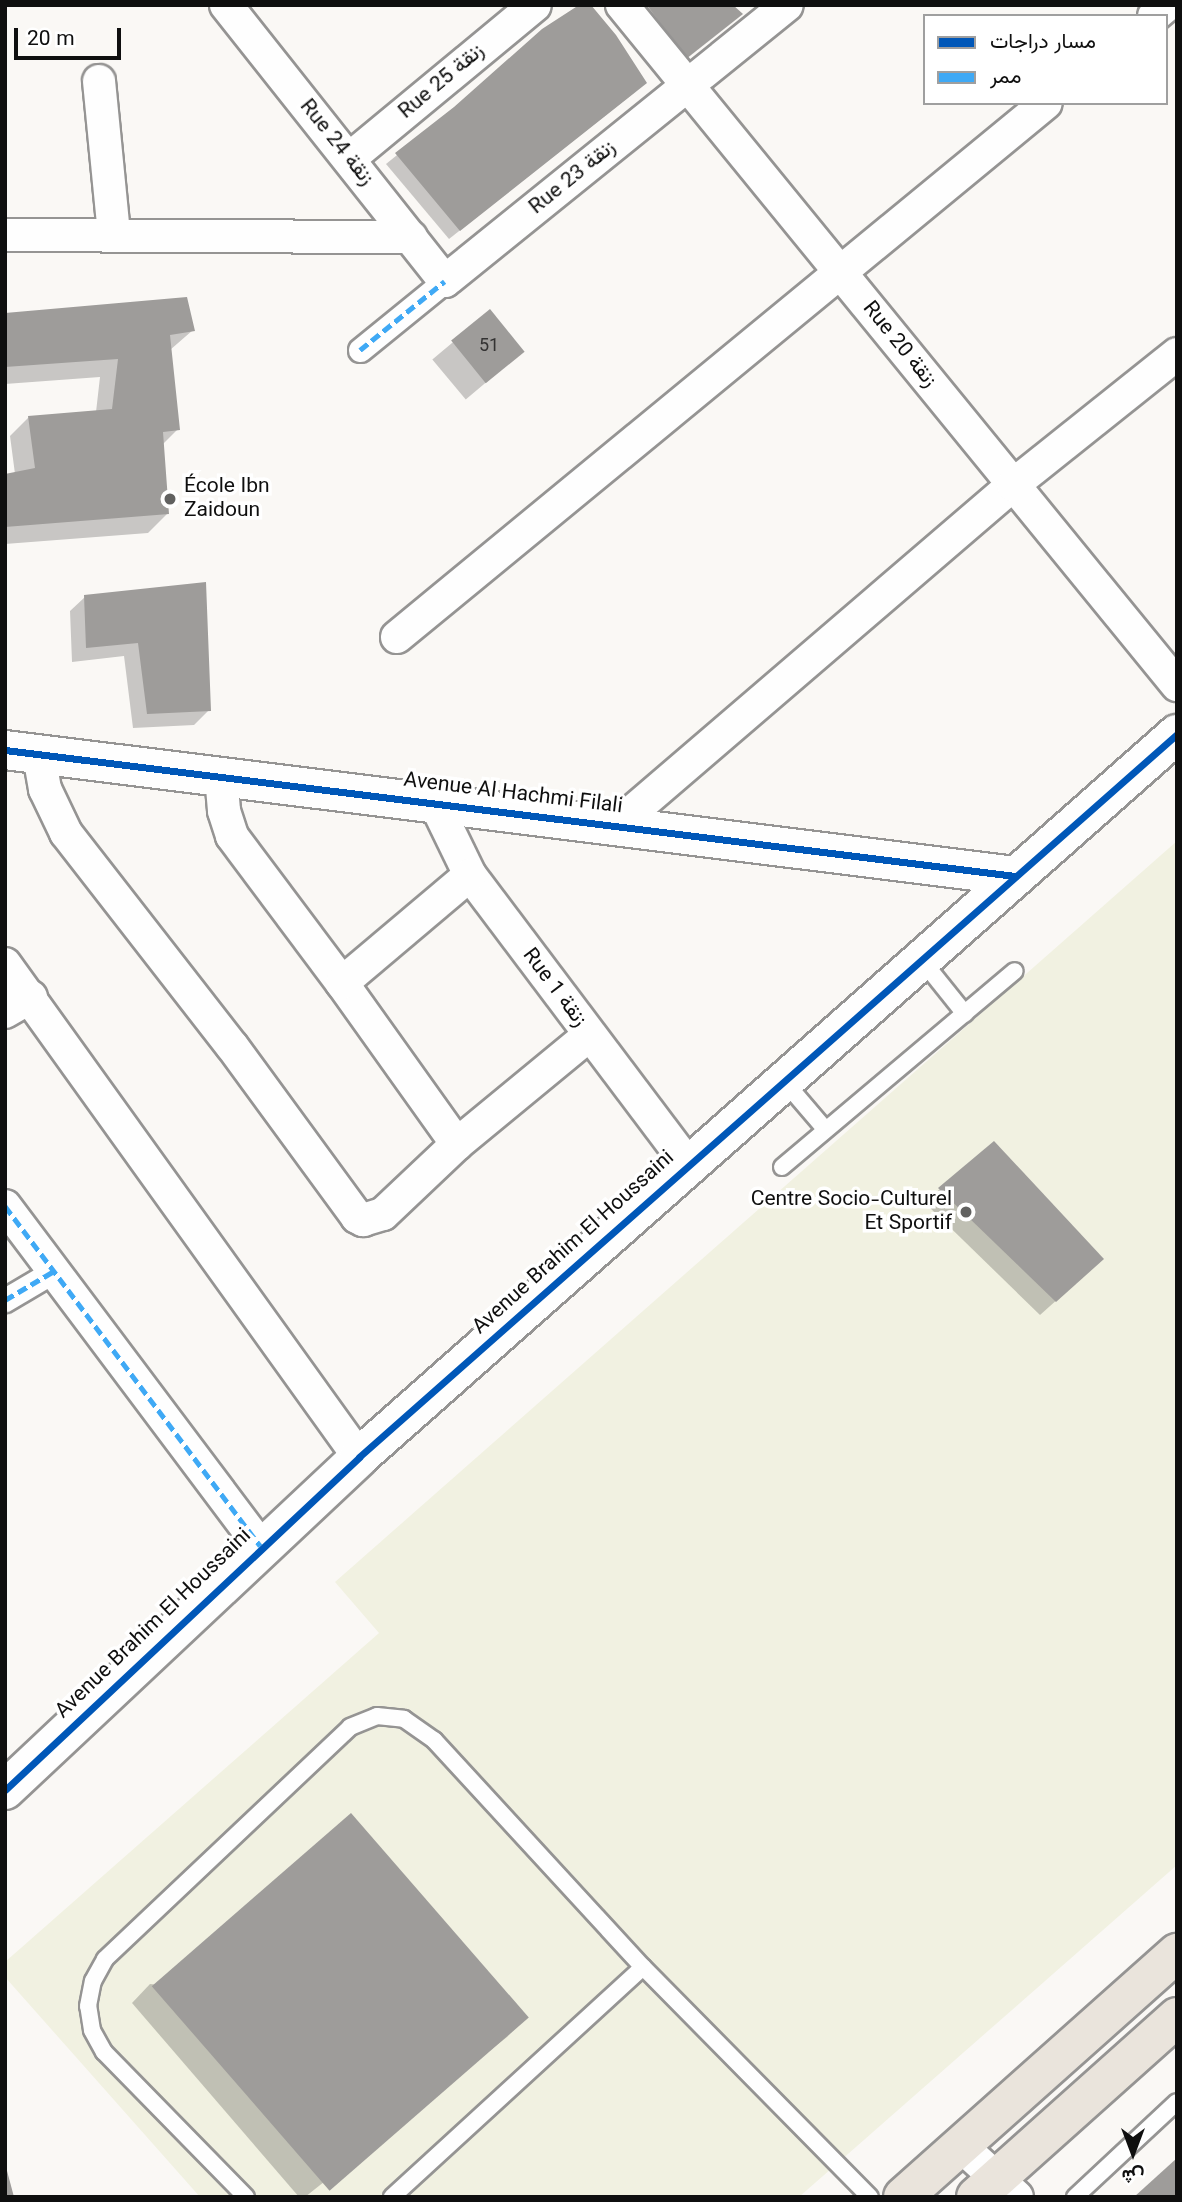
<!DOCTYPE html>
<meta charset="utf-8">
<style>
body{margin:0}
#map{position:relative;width:1182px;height:2202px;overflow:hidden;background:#faf8f5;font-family:Georgia,Vazirmatn,serif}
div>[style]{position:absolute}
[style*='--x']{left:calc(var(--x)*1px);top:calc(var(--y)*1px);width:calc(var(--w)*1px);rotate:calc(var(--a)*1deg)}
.pitch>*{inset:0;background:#f1f1e1}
.shadow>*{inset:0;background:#0003;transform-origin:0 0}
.building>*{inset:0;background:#9e9c9a;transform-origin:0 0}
.roads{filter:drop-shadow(2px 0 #959493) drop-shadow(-2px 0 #959493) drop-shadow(0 2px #959493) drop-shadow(0 -2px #959493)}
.service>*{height:16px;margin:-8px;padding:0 8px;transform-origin:8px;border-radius:8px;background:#fefefe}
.pedestrian>*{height:23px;margin:-11.5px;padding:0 11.5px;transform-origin:11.5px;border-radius:11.5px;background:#fefefe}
.minor>*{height:32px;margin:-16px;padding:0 16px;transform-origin:16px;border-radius:16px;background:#fefefe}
.tertiary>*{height:38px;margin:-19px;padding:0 19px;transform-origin:19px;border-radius:19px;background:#fefefe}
.primary>*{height:38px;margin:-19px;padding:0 19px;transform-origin:19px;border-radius:19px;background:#eae4dc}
.quiet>*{height:5px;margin-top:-2.5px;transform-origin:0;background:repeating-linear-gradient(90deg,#3fa9f5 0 10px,transparent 0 15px)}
.cycleway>*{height:7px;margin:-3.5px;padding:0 3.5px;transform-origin:3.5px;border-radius:3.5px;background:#0057b8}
.dots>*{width:19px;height:19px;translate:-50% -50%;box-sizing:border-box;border:4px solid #fff;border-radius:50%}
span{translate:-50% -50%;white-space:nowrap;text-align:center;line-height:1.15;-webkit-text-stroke:7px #fff;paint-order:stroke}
.number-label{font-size:18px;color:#333232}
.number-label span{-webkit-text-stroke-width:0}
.street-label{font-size:21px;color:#0f0f0f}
.poi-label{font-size:21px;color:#0f0f0f}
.left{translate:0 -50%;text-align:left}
.right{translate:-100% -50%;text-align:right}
.frame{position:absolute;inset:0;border:7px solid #0f0f0f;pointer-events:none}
.legend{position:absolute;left:923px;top:14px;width:245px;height:91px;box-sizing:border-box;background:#fff;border:2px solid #9f9f9f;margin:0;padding:9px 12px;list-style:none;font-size:21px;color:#0f0f0f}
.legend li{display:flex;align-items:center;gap:14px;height:35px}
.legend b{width:35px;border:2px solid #9f9f9f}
.north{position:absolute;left:1098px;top:2118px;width:70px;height:70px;-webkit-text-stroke:5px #fff;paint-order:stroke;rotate:180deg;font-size:19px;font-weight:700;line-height:28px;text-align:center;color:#0f0f0f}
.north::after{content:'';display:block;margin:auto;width:24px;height:32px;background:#0f0f0f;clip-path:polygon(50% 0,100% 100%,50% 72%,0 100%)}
.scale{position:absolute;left:14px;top:28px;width:107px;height:32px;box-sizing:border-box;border:4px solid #0f0f0f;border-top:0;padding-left:9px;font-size:21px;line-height:24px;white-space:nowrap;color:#0f0f0f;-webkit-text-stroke:5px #fff;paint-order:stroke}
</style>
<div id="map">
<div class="pitch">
<i style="clip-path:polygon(1177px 841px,1177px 1865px,799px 2197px,200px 2197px,5px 1977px,5px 1962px,379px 1633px,335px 1582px)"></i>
</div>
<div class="shadow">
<i style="clip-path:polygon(627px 5px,731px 5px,740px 14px,675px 67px)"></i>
<i style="clip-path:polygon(635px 92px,449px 239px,386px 164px,455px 108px)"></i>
<i style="left:489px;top:312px;width:52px;height:74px;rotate:50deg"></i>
<i style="clip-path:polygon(5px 315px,193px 330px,170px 350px,178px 429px,162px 445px,167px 514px,148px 533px,5px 544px,5px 476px,15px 474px,10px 436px,29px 417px,96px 412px,100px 377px,5px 384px)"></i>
<i style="clip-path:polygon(204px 584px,209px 710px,194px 725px,133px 728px,124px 656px,72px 662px,70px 611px,85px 597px)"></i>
<i style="clip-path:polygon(940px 1189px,1087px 1273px,1040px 1315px,925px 1203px)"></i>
<i style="clip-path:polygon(150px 1984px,525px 2018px,507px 2037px,305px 2197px,299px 2197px,132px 2003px)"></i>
</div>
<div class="building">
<i style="clip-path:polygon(579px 5px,591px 5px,616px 35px,647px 83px,460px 231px,395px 153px,454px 107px,542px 29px)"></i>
<i style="clip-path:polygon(647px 5px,733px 5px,743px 14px,686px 59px)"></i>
<i style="clip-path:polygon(187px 297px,195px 331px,170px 335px,180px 430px,163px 432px,169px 514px,5px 527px,5px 474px,35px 468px,28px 416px,112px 409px,118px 359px,5px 367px,5px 313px)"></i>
<i style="left:490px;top:309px;width:55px;height:50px;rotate:51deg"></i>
<i style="clip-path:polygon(206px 582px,211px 711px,147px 714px,138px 643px,86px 648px,84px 595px)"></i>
<i style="clip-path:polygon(994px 1141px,1104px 1259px,1056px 1302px,938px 1188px)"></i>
<i style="left:351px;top:1813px;width:271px;height:264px;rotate:49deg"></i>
<i style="clip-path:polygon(1177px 2158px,1177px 2197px,1134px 2197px)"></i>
<i style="clip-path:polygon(6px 2167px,14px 2197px,5px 2197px)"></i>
</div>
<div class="roads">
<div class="service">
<i style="--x:921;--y:959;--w:70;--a:51.3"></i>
<i style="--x:784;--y:1081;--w:63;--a:49.5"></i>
<i style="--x:782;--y:1167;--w:304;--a:-40.1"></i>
<i style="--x:246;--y:2197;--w:203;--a:-134.4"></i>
<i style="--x:104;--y:2052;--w:25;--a:-119"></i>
<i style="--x:92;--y:2030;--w:24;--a:-99"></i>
<i style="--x:88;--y:2006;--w:25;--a:-79"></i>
<i style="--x:93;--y:1981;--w:25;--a:-61"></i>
<i style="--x:105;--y:1959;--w:337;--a:-43.4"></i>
<i style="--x:350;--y:1727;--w:29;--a:-22"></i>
<i style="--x:377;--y:1716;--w:27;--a:6"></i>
<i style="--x:404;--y:1719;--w:37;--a:35"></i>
<i style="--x:434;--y:1740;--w:309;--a:47.4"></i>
<i style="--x:643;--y:1967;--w:323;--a:45.4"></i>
<i style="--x:392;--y:2197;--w:340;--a:-42.5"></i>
<i style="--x:1075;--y:2197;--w:139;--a:-43"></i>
</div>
<div class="pedestrian">
<i style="--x:360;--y:350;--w:109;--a:-39.1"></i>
<i style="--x:5;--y:1300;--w:57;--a:-30.6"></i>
</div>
<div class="minor">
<i style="--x:226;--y:5;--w:352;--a:51.6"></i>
<i style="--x:445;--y:281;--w:439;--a:-38.9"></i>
<i style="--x:622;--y:5;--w:878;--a:50.78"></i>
<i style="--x:1154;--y:16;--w:17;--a:-40"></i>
<i style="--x:99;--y:81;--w:155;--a:84.4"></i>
<i style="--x:349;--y:159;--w:241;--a:-39.6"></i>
<i style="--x:5;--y:235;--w:406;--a:0.3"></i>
<i style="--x:397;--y:637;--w:840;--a:-39.45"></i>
<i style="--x:39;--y:755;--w:35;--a:80"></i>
<i style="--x:45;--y:789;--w:49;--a:64.5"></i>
<i style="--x:66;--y:833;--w:270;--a:52.1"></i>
<i style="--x:232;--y:1046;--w:212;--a:53.8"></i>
<i style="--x:357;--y:1217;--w:7;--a:27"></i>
<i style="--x:363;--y:1220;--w:21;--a:-17"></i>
<i style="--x:383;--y:1214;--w:102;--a:-43.4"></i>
<i style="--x:457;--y:1144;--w:171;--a:-39.5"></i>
<i style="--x:221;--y:776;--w:35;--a:85"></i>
<i style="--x:224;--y:811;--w:26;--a:72"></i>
<i style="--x:232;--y:836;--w:184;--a:53.2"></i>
<i style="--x:342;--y:983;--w:198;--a:54.5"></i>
<i style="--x:435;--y:803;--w:80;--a:64.1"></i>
<i style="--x:470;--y:875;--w:362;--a:53"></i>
<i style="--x:618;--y:824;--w:521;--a:-40.64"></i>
<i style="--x:1013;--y:485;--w:210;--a:-38.6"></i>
<i style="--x:5;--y:964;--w:607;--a:54.32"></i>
<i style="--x:342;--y:983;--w:167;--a:-40.2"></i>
<i style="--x:5;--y:1012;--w:30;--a:-30"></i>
<i style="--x:5;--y:1206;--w:425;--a:53.1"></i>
<i style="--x:960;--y:2145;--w:77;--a:42.4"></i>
</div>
<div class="tertiary">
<i style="--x:5;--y:750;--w:1018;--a:7.11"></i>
<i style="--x:5;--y:1790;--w:486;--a:-43.2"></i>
<i style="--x:359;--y:1457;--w:1092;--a:-41.47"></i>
</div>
<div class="primary">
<i style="--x:903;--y:2197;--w:367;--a:-41.7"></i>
<i style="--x:976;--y:2197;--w:270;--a:-41.8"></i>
</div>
</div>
<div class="quiet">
<i style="--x:360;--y:350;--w:109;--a:-39.1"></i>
<i style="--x:5;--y:1206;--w:425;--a:53.1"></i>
<i style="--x:5;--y:1300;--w:57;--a:-30.6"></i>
</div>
<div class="cycleway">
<i style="--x:5;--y:750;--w:1018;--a:7.11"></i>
<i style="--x:5;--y:1790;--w:486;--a:-43.2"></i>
<i style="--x:359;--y:1457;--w:1092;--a:-41.47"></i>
</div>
<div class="dots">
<i style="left:170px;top:499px;background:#616160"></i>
<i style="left:966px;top:1212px;background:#616160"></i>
</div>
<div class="number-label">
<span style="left:489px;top:347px">51</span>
</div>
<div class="street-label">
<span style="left:442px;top:82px;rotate:-40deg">Rue 25 زنقة</span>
<span style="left:336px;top:143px;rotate:51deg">Rue 24 زنقة</span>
<span style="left:573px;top:178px;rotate:-39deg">Rue 23 زنقة</span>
<span style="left:899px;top:345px;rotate:51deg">Rue 20 زنقة</span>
<span style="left:513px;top:794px;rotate:7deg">Avenue Al Hachmi Filali</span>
<span style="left:554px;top:988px;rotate:53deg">Rue 1 زنقة</span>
<span style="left:574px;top:1243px;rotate:-42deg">Avenue Brahim El Houssaini</span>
<span style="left:154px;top:1624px;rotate:-44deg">Avenue Brahim El Houssaini</span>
</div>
<div class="poi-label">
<span class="left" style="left:184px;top:499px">École Ibn<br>Zaidoun</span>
<span class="right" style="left:952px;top:1212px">Centre Socio-Culturel<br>Et Sportif</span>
</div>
<div class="frame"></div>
<ul class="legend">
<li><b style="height:9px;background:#0057b8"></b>مسار دراجات</li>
<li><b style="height:9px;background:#3fa9f5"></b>ممر</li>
</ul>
<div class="north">ش</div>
<div class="scale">20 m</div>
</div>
